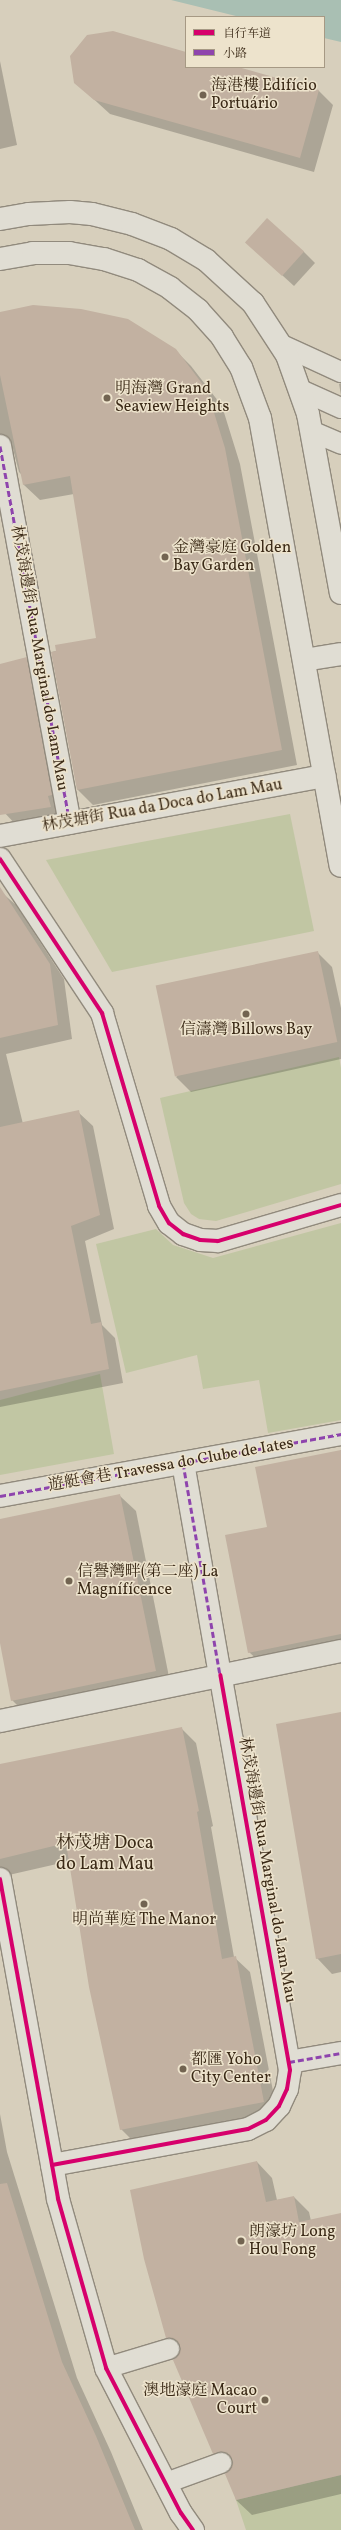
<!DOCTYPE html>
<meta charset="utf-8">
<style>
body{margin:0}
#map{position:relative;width:341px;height:2530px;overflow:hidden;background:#d7cfbc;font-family:Vollkorn,"Noto Serif SC",serif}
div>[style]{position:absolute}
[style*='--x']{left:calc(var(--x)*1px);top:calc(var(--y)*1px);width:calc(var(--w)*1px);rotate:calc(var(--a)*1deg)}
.green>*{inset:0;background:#c1c6a3}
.water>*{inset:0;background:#a9bfb3}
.shadow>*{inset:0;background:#0003}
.building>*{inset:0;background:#c2b1a1;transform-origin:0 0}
.roads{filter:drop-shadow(1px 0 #918a7d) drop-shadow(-1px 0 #918a7d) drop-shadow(0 1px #918a7d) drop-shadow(0 -1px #918a7d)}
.service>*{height:20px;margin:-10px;padding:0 10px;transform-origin:10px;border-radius:10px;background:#e0ddd3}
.pedestrian>*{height:22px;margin:-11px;padding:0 11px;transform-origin:11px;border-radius:11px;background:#e0ddd3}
.minor>*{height:22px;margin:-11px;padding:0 11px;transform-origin:11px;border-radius:11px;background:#e0ddd3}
.secondary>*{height:22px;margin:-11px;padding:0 11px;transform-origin:11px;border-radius:11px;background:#e0ddd3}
.quiet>*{height:3px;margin-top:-1.5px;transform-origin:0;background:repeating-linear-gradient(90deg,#8e44ad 0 6px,transparent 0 9px)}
.cycleway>*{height:4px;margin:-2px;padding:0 2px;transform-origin:2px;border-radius:2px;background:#d6006c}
.dots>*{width:11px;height:11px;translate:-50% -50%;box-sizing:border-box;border:2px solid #ede3cc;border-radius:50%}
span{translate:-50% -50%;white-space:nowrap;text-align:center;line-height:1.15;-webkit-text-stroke:3px #ede3cc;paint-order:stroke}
.poi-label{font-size:16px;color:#3b2a17}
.left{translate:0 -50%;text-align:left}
.right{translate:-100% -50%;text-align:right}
.street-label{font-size:16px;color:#3b2a17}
.quarter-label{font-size:18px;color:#3b2a17}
.legend{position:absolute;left:185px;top:16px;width:140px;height:52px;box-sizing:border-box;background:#ede3cc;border:1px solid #a69984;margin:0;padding:5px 7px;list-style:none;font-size:12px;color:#3b2a17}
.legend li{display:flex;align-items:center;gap:8px;height:20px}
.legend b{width:20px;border:1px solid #a69984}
</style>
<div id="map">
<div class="green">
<i style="clip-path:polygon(290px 814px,314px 931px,112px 972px,46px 860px)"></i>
<i style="clip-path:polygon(339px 1057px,341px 1068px,341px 1184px,216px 1221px,199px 1219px,191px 1214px,184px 1203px,160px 1098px)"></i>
<i style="clip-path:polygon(341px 1223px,341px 1420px,268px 1433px,259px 1380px,203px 1389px,197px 1355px,126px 1373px,96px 1244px,156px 1229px,173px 1245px,213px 1258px)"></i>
<i style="clip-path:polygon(100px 1374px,114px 1454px,0 1475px,0 1400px)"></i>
<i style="clip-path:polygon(341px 2475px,341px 2530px,246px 2530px,236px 2500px)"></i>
</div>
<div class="water">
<i style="clip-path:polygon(171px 0,341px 0,341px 42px,324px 38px,324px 17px,240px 17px)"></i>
</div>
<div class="shadow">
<i style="clip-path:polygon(186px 53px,186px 67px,235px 67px,319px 91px,333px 105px,314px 172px,110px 114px,75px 82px)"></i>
<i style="clip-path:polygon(0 61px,17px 145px,0 149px)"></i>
<i style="clip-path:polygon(246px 242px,303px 251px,315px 263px,294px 286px)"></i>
<i style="clip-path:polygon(0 313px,175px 350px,191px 366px,222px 406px,240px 464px,297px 765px,93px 805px,78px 790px,52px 652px,97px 639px,74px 494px,40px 500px,24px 485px,23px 476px,19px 472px,13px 449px,3px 458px,0 493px)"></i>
<i style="clip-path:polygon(341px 383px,341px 395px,339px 384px)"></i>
<i style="clip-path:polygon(26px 659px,42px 674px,66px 822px,20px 829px,0 808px,0 665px)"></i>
<i style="clip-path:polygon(0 891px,16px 905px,64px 979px,72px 1039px,6px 1054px,23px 1124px,78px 1112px,93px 1126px,114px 1229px,85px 1241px,102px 1325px,115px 1338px,123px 1383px,0 1407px)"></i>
<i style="clip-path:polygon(317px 952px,332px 967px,341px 1008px,341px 1059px,191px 1092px,176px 1077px)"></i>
<i style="clip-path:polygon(341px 1450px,341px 1652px,265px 1667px,249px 1652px,268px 1528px)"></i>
<i style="clip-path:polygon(120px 1496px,136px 1511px,171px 1687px,28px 1716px,12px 1700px,0 1638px,0 1520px)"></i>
<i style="clip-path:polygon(341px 1713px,341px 1972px,332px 1974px,317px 1958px)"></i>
<i style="clip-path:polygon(181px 1728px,196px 1743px,213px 1826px,211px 1827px,234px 1957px,250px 1972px,278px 2117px,136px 2144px,121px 2129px,70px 1861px,0 1877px,0 1766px)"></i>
<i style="clip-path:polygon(0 2114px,7px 2152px,77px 2378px,111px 2452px,143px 2530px,0 2530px)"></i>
<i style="clip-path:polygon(257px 2162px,272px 2178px,277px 2200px,294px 2197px,309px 2212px,311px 2221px,341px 2214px,341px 2494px,252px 2515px,236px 2500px,230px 2469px,214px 2453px,181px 2352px,166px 2338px)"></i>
</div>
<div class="building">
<i style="clip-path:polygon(113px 31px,186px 52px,186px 67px,238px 67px,319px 90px,300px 158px,94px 100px,74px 83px,70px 56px,87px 35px)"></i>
<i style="left:267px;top:218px;width:50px;height:33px;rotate:42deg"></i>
<i style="clip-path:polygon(33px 305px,81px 309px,128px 319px,176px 349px,207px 390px,225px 448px,282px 750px,77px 790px,51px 652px,56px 651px,55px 645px,96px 638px,70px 476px,23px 485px,0 375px,0 312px)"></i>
<i style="clip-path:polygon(27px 657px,52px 795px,48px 796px,51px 807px,0 815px,0 664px)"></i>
<i style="clip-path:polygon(0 887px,50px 964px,58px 1025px,0 1038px)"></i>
<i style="left:318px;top:951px;width:93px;height:166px;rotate:78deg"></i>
<i style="clip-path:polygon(79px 1110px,100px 1215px,71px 1226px,91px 1324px,101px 1322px,109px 1369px,0 1391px,0 1127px)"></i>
<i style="clip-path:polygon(341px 1450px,341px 1634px,248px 1653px,225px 1535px,267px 1527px,255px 1467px)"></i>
<i style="clip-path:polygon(120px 1494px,156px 1671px,11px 1701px,0 1643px,0 1519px)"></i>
<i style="clip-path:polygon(341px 1712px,341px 1954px,316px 1959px,276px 1724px)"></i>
<i style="clip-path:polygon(182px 1727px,199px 1811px,197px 1812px,222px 1959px,236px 1956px,264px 2102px,120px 2130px,89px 1987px,66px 1843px,0 1859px,0 1764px)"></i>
<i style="clip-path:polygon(257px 2161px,266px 2202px,294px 2196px,299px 2222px,341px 2213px,341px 2475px,236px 2500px,225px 2474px,232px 2465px,232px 2459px,223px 2452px,213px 2454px,173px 2360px,180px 2352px,180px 2345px,172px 2338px,166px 2338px,144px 2259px,130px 2190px)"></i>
<i style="clip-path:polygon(7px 2183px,62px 2362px,96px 2436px,135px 2530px,0 2530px,0 2184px)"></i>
</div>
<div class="roads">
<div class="service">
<i style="--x:282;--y:345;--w:65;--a:24.6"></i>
<i style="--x:301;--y:390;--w:44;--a:24.2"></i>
<i style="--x:311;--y:431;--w:33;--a:23"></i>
<i style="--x:106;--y:2368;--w:66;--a:-16.8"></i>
<i style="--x:166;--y:2483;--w:59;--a:-20"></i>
</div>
<div class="pedestrian">
<i style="--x:0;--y:446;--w:383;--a:79.5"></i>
<i style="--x:183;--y:1463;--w:215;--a:80.1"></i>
<i style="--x:0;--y:1496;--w:347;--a:-10.3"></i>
<i style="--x:289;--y:2062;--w:53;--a:-9.8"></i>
</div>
<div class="minor">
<i style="--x:0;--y:836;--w:330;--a:-10.5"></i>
<i style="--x:0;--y:859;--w:185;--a:56.5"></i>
<i style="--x:102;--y:1013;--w:201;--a:73.5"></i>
<i style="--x:159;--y:1206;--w:20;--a:60"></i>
<i style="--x:169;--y:1223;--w:18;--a:38"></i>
<i style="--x:183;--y:1234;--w:18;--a:19"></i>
<i style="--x:200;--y:1240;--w:18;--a:3"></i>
<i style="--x:218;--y:1241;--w:128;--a:-16.3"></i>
<i style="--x:0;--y:1721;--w:348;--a:-11.6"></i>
<i style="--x:0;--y:1879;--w:325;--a:79.7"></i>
<i style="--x:58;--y:2199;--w:176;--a:74.1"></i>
<i style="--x:106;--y:2368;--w:163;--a:62.7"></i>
<i style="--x:181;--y:2513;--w:21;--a:55"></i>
<i style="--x:52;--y:2165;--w:199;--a:-10.4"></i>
<i style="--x:248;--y:2129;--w:20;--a:-27"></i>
<i style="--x:266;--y:2120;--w:19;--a:-47"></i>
<i style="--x:279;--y:2106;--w:19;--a:-65"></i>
<i style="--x:287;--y:2089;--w:19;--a:-81"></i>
<i style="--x:290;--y:2070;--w:401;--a:-100"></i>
</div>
<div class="secondary">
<i style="--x:0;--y:219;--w:29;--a:-10"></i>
<i style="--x:29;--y:214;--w:41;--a:-2.8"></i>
<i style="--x:70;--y:212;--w:22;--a:5"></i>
<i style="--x:92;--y:214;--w:41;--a:14"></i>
<i style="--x:132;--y:224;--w:42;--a:21"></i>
<i style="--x:171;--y:239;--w:41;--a:31"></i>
<i style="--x:206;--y:260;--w:64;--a:42.5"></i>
<i style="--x:253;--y:303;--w:62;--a:56.8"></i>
<i style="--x:287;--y:355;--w:63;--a:70.4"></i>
<i style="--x:308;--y:414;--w:182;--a:79.6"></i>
<i style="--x:0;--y:259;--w:34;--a:-10"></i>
<i style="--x:33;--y:253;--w:36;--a:0"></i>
<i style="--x:69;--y:253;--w:36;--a:10"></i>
<i style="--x:104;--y:259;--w:36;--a:18"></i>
<i style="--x:138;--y:270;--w:37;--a:29"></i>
<i style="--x:170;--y:288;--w:36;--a:38"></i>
<i style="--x:198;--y:310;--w:36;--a:48"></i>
<i style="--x:222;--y:337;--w:36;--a:58"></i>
<i style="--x:241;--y:367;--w:54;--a:69.6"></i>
<i style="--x:260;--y:418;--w:455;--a:79.8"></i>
<i style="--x:304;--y:660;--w:37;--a:-9"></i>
</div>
</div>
<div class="quiet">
<i style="--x:0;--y:446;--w:383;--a:79.5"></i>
<i style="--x:183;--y:1463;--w:215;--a:80.1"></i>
<i style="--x:0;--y:1496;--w:347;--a:-10.3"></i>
<i style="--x:289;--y:2062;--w:53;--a:-9.8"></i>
</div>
<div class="cycleway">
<i style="--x:0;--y:859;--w:185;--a:56.5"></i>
<i style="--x:102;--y:1013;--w:201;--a:73.5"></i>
<i style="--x:159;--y:1206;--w:20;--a:60"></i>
<i style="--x:169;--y:1223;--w:18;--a:38"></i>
<i style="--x:183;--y:1234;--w:18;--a:19"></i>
<i style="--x:200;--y:1240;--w:18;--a:3"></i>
<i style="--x:218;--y:1241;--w:128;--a:-16.3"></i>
<i style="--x:0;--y:1879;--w:325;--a:79.7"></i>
<i style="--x:58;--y:2199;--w:176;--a:74.1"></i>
<i style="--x:106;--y:2368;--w:163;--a:62.7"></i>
<i style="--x:181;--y:2513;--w:21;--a:55"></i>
<i style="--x:52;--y:2165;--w:199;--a:-10.4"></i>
<i style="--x:248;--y:2129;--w:20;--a:-27"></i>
<i style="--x:266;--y:2120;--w:19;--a:-47"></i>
<i style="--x:279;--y:2106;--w:19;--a:-65"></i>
<i style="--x:287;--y:2089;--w:19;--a:-81"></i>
<i style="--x:290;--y:2070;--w:401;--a:-100"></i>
</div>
<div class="dots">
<i style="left:203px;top:95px;background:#726451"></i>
<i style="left:107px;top:398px;background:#726451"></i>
<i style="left:165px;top:557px;background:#726451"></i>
<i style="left:246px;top:1014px;background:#726451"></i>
<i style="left:69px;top:1581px;background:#726451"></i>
<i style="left:144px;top:1904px;background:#726451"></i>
<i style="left:183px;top:2069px;background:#726451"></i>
<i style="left:241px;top:2241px;background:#726451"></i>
<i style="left:265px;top:2400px;background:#726451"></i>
</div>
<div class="poi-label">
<span class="left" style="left:211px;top:95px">海港樓 Edifício<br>Portuário</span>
<span class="left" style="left:115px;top:398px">明海灣 Grand<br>Seaview Heights</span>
<span class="left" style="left:173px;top:557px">金灣豪庭 Golden<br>Bay Garden</span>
<span style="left:246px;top:1030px">信濤灣 Billows Bay</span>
<span class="left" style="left:77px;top:1581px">信譽灣畔(第二座) La<br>Magnífícence</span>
<span style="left:144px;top:1920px">明尚華庭 The Manor</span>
<span class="left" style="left:191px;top:2069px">都匯 Yoho<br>City Center</span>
<span class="left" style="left:249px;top:2241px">朗濠坊 Long<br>Hou Fong</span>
<span class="right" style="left:257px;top:2400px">澳地濠庭 Macao<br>Court</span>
</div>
<div class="street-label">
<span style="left:39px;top:658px;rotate:80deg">林茂海邊街 Rua Marginal do Lam Mau</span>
<span style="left:162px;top:806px;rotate:-10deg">林茂塘街 Rua da Doca do Lam Mau</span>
<span style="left:171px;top:1465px;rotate:-10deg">遊艇會巷 Travessa do Clube de Iates</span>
<span style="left:267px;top:1870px;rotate:80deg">林茂海邊街 Rua Marginal do Lam Mau</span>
</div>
<div class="quarter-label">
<span style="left:105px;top:1855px">林茂塘 Doca<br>do Lam Mau</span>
</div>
<ul class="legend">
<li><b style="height:5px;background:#d6006c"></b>自行车道</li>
<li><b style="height:5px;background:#8e44ad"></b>小路</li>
</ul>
</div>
